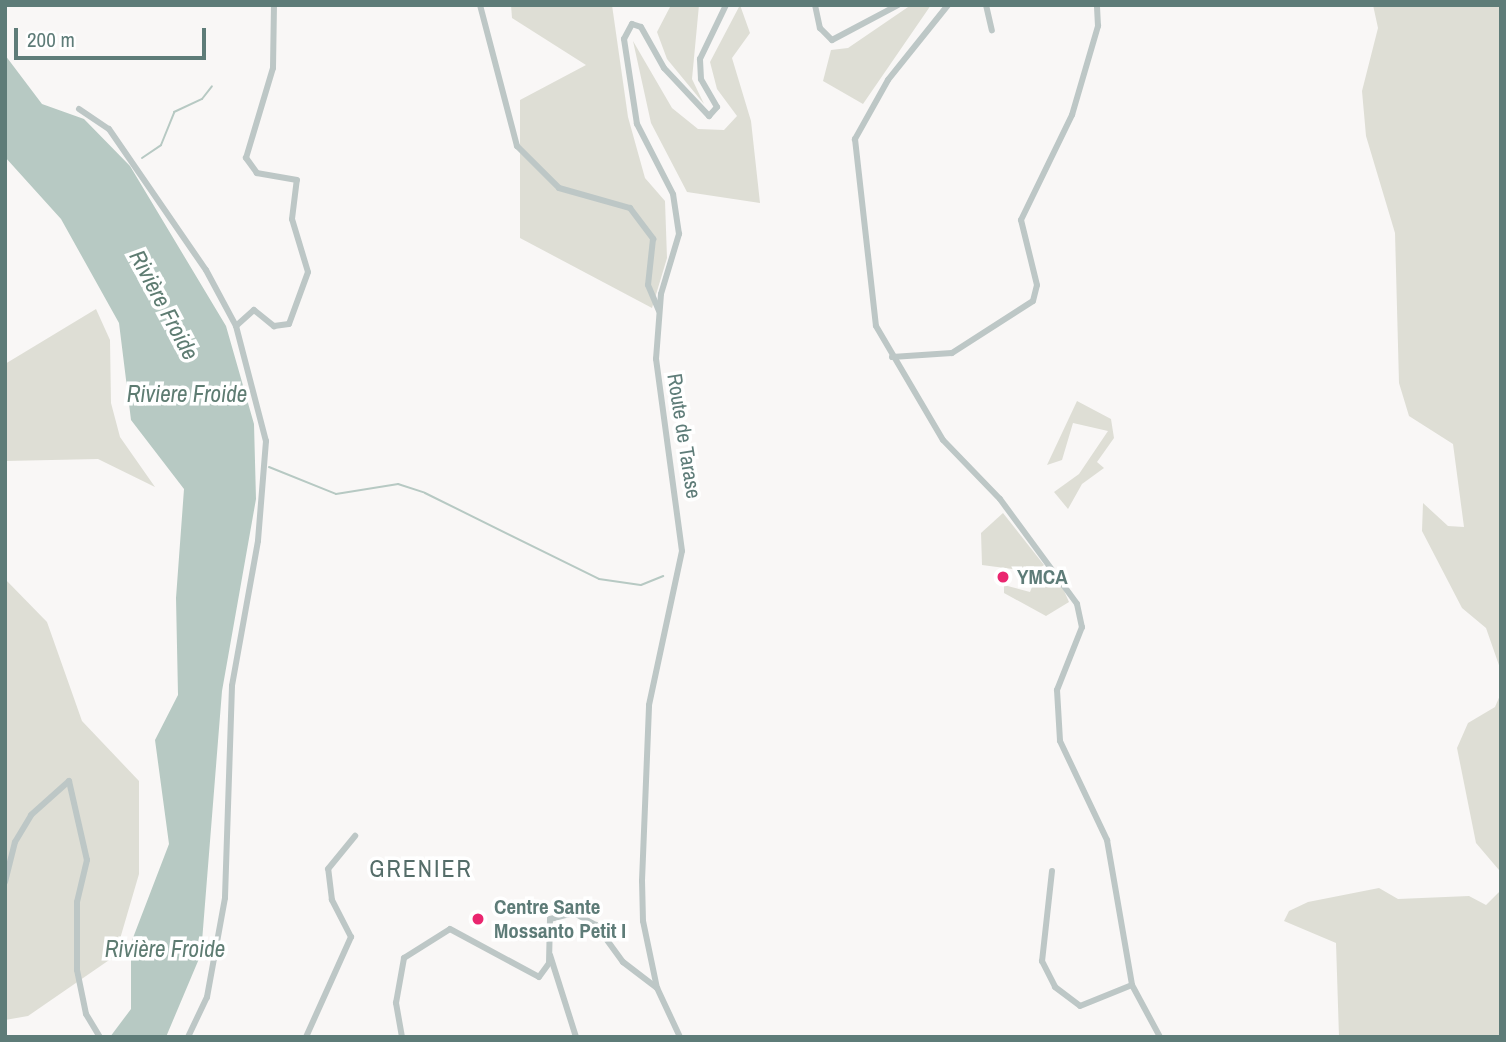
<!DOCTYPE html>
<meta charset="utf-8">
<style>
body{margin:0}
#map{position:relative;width:1506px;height:1042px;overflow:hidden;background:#f9f7f6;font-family:"Archivo Narrow",sans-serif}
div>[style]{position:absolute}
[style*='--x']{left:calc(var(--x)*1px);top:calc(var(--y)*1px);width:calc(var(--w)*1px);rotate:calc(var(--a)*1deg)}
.green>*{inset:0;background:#deded5}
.water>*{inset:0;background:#b7c9c3}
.stream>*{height:2px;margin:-1px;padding:0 1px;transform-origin:1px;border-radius:1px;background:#b7c9c3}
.minor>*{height:6px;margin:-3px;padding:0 3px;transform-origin:3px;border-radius:3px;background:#bdc7c6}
.dots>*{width:19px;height:19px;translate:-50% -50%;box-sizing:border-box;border:4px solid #fff;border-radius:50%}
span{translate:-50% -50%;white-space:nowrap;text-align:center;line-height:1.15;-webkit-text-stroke:7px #fff;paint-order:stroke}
.street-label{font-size:21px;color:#5e7c78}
.poi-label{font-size:21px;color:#5e7c78;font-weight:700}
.left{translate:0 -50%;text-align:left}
.water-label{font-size:23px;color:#5e7c72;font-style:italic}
.quarter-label{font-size:24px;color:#556d69;letter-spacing:2px}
.frame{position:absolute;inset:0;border:7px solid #5e7c78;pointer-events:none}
.scale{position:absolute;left:14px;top:28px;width:192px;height:32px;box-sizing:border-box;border:4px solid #5e7c78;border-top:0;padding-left:9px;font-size:21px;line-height:24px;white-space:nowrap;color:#5e7c78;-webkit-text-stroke:5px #fff;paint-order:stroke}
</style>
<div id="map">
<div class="green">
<i style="clip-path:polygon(511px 5px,612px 5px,628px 117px,645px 178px,665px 201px,667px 258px,652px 308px,520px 238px,520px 100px,586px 65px,512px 18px)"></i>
<i style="clip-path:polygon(671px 5px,699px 5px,692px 79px,704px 104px,667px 59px,657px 32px)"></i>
<i style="clip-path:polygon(740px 5px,750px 33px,732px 58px,751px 121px,760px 203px,687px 192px,651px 123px,633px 41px,672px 108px,698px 129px,724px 130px,737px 116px,717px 89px,710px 62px)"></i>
<i style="clip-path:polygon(911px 5px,931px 5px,863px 104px,823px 81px,831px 50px,848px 48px)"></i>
<i style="clip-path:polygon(1373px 5px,1501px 5px,1501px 671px,1486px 628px,1462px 608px,1422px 531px,1423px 503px,1448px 526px,1464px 527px,1453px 444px,1409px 416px,1399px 383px,1395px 233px,1366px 136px,1362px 91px,1378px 28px)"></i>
<i style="clip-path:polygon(96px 309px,110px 340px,111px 403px,120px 437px,155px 487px,98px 459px,5px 461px,5px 364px)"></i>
<i style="clip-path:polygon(1077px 401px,1111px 419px,1114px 438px,1097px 462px,1104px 468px,1082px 484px,1068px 509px,1054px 492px,1079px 474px,1108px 431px,1073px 423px,1062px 460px,1047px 465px)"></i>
<i style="clip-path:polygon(1003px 513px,1044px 565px,1035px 572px,982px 565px,981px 533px)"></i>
<i style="clip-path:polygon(5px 579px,47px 622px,82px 721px,139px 781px,139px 874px,115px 956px,28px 1016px,5px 1020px)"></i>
<i style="clip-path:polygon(1034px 582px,1061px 584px,1069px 602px,1046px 616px,1004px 593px,1004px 585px,1030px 592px)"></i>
<i style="clip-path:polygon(1501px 693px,1501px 870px,1499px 870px,1476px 843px,1457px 748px,1468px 723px,1495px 707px)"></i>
<i style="clip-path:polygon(1379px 888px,1398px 899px,1469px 896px,1486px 905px,1501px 890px,1501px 1037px,1339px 1037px,1336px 943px,1284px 921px,1289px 911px,1308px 902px)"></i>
</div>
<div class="water">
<i style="clip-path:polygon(5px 55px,42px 104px,84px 119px,130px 166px,226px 326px,254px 424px,256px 499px,222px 691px,201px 954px,166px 1037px,110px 1037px,131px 1009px,131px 943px,169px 844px,155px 740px,178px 695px,176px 598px,184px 489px,131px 420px,119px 323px,61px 219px,5px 157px)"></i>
</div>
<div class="stream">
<i style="--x:142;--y:158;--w:23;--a:-34"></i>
<i style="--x:161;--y:145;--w:35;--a:-68"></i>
<i style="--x:174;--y:112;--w:31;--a:-25"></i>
<i style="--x:202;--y:99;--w:16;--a:-52"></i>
<i style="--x:269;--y:467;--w:72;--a:21.9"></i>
<i style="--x:336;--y:494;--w:63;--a:-9.2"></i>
<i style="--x:398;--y:484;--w:28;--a:18"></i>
<i style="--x:425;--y:493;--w:194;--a:26.3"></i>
<i style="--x:599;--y:579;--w:42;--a:8.1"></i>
<i style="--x:641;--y:585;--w:24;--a:-22"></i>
</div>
<div class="minor">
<i style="--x:480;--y:5;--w:146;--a:75.3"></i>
<i style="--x:517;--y:146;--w:59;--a:45"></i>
<i style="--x:559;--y:188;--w:74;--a:15.7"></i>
<i style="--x:630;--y:208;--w:39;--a:53"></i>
<i style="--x:653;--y:239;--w:46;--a:96.2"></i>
<i style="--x:648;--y:285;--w:28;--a:67"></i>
<i style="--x:815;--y:5;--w:24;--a:78"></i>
<i style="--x:820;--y:28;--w:17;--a:45"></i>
<i style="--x:832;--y:40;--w:75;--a:-27.9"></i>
<i style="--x:948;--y:5;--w:96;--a:128.7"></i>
<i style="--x:888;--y:80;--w:68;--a:119.2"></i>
<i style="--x:855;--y:139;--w:188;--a:83.6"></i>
<i style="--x:876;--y:326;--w:132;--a:59.6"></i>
<i style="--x:943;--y:440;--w:82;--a:46"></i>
<i style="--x:1000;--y:499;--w:130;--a:53.7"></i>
<i style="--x:1077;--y:604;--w:24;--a:78"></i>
<i style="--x:1082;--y:627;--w:68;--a:111.6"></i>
<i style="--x:1057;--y:690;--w:51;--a:86.6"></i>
<i style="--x:1060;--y:741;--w:110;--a:64.6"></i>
<i style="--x:1107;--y:840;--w:147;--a:80.2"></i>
<i style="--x:1132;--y:985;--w:59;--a:61.7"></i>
<i style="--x:986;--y:5;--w:26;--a:77"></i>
<i style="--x:79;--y:109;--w:36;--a:34"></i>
<i style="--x:109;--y:129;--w:171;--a:55.5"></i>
<i style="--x:206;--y:270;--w:64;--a:61.8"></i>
<i style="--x:236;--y:326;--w:119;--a:75.4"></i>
<i style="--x:266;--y:441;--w:100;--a:94.6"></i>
<i style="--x:258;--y:541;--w:147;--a:100.2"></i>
<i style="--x:232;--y:686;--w:212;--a:91.9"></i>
<i style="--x:225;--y:898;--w:101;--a:100.3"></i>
<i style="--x:207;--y:997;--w:44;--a:115.4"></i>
<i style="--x:236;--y:326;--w:24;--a:-42"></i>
<i style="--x:254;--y:310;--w:26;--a:39"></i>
<i style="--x:274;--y:326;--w:15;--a:-8"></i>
<i style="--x:289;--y:324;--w:55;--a:-69.9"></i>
<i style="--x:308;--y:272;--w:55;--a:-106.8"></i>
<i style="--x:292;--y:219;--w:39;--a:-83"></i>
<i style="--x:297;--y:180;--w:41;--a:-170.1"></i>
<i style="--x:257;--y:173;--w:19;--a:-126"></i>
<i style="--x:246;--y:158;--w:94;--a:-73.3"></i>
<i style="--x:273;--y:68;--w:63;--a:-89.1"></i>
<i style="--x:892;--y:357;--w:60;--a:-3.8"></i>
<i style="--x:952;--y:353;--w:96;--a:-32.7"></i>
<i style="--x:1033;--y:301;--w:16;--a:-76"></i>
<i style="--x:1037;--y:285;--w:67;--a:-103.8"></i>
<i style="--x:1021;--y:220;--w:117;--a:-64.1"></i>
<i style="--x:1072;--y:115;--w:93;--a:-73.7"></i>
<i style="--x:1098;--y:26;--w:21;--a:-93"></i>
<i style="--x:1052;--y:871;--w:91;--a:96.3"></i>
<i style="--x:1042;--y:961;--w:29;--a:63"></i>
<i style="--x:1055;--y:987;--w:31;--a:37"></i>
<i style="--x:1080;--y:1006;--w:56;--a:-22"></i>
<i style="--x:5;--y:882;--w:41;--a:-76"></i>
<i style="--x:15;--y:842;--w:31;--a:-59"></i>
<i style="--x:31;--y:815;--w:51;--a:-41.8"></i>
<i style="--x:69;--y:781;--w:81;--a:77.2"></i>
<i style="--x:87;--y:860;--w:43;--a:103.4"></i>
<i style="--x:77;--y:902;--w:68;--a:90"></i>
<i style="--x:77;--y:970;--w:45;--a:78.4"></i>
<i style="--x:86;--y:1014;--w:27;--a:59"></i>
<i style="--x:550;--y:955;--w:86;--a:72.4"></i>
<i style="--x:306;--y:1037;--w:110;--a:-65.8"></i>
<i style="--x:351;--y:937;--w:42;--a:-117.2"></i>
<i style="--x:332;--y:900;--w:31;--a:-97"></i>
<i style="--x:328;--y:869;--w:43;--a:-50.7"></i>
<i style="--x:402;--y:1037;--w:35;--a:-100"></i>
<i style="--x:396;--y:1003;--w:46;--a:-79.9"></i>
<i style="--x:404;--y:958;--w:54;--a:-32.2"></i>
<i style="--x:450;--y:929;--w:101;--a:28.3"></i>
<i style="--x:539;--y:977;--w:17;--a:-54"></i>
<i style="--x:549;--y:963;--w:44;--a:-88.7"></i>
<i style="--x:550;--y:919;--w:25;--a:-14"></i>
<i style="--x:574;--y:913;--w:25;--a:29"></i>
<i style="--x:596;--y:925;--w:46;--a:53.9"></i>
<i style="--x:623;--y:962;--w:43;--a:37.4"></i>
<i style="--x:680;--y:1037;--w:54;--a:-115.1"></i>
<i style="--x:657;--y:988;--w:68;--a:-101.8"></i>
<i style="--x:643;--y:921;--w:40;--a:-91.4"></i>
<i style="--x:642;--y:881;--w:176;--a:-87.7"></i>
<i style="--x:649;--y:705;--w:157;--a:-77.9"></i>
<i style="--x:682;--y:551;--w:194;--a:-97.7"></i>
<i style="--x:656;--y:359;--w:65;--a:-85.6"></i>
<i style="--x:661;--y:294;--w:63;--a:-73.3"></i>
<i style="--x:679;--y:234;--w:40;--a:-98.5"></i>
<i style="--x:673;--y:194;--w:79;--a:-117.2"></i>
<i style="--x:637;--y:124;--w:86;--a:-98.7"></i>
<i style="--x:624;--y:39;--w:17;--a:-62"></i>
<i style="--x:632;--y:24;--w:9;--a:18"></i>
<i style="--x:641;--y:27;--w:47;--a:60.7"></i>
<i style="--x:664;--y:68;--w:66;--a:46.8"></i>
<i style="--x:709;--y:116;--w:12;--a:-48"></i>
<i style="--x:717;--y:107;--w:32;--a:-120"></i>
<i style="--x:701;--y:79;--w:20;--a:-93"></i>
<i style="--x:700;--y:59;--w:60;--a:-64.3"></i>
</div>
<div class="dots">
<i style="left:1003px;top:577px;background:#ea266f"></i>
<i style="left:478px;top:919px;background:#ea266f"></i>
</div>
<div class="street-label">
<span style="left:684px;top:436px;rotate:81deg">Route de Tarase</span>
</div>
<div class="poi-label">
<span class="left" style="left:1017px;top:577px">YMCA</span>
<span class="left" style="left:494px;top:919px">Centre Sante<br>Mossanto Petit I</span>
</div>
<div class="water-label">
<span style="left:164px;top:305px;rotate:62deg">Rivière Froide</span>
<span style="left:187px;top:394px">Riviere Froide</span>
<span style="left:165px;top:949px">Rivière Froide</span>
</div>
<div class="quarter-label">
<span style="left:421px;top:869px">GRENIER</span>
</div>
<div class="frame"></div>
<div class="scale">200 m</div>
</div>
